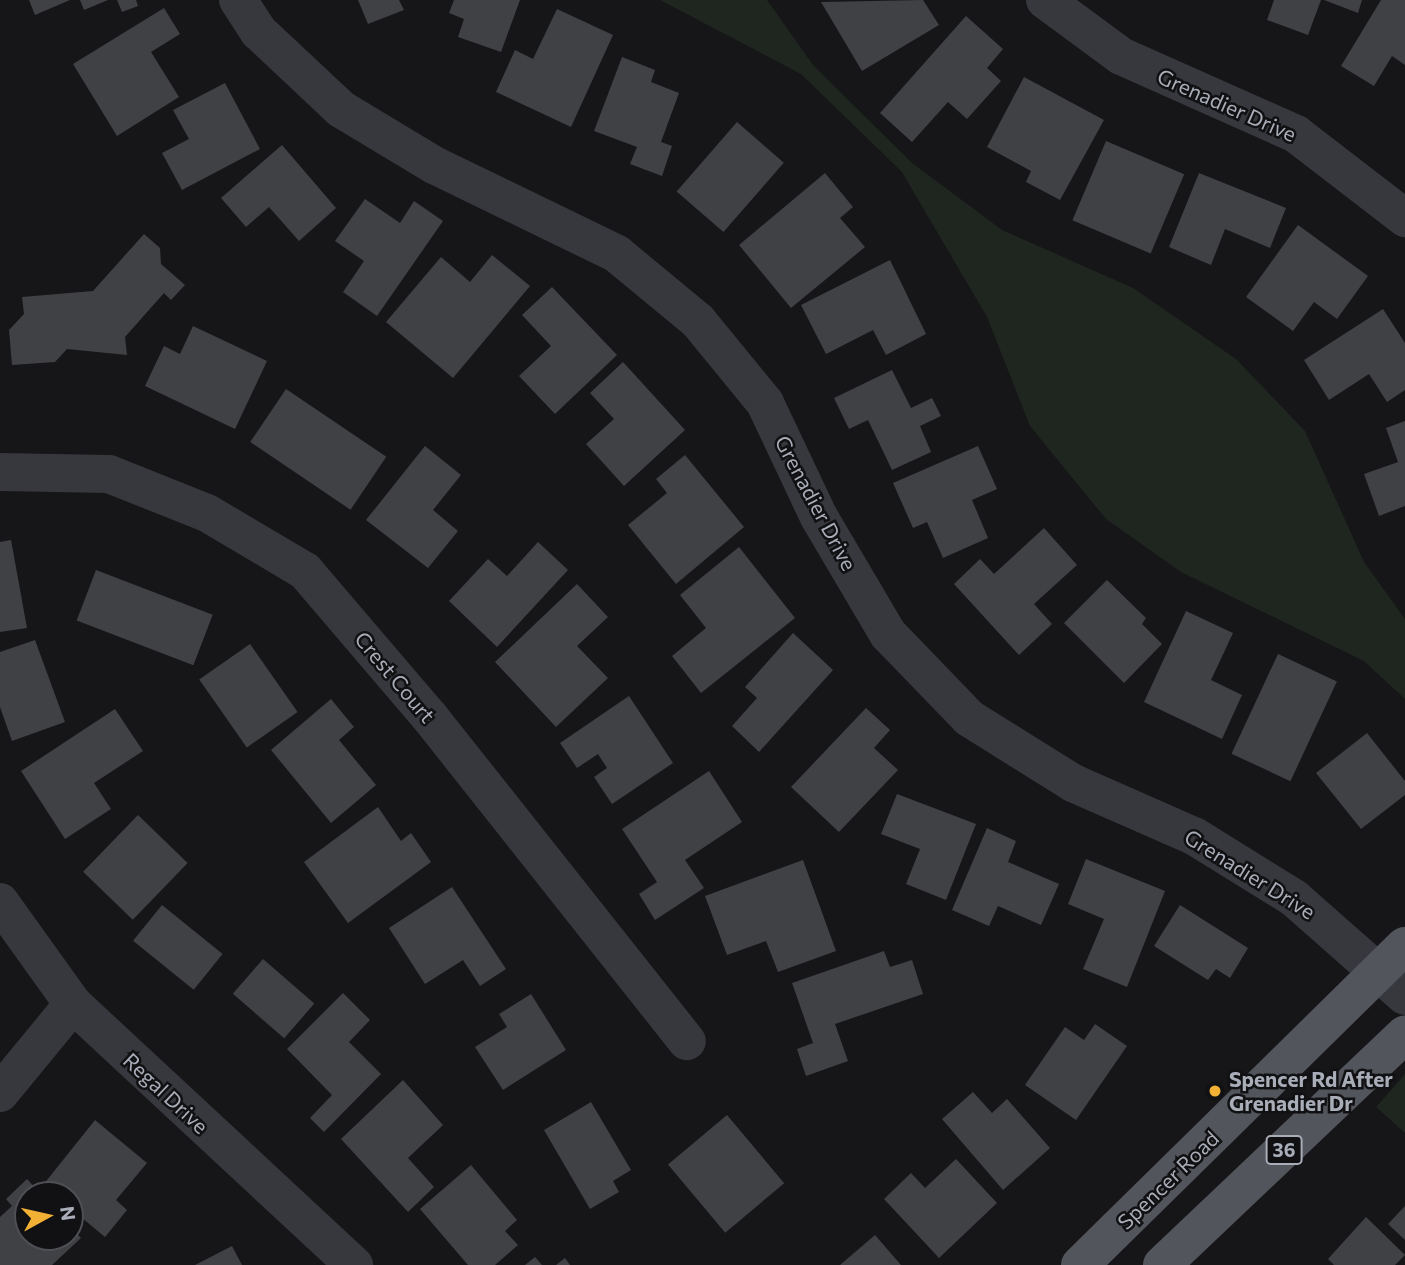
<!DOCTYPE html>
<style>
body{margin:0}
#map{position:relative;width:1405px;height:1265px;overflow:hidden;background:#161618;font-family:Commissioner,sans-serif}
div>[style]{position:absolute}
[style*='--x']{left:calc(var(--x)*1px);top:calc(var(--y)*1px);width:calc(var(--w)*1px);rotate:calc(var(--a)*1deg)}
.green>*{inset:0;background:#1e261f}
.building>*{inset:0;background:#404145;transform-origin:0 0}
.minor>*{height:38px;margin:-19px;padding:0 19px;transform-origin:19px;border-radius:19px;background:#37383d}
.major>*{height:38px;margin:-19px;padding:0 19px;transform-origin:19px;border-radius:19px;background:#53555c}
.dots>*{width:19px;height:19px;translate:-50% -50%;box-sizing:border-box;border:4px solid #111113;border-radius:50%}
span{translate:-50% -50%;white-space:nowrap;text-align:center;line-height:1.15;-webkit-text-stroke:5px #111113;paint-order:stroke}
.shield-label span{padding:2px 5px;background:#111113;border:2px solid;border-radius:5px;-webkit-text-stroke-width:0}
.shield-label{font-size:19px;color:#a8adb8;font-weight:700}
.street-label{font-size:21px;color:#a8adb8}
.poi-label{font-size:21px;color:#a8adb8;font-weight:700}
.left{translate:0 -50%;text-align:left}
.north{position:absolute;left:14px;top:1181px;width:70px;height:70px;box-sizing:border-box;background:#111113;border:2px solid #4d4f55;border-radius:50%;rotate:82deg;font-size:19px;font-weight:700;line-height:28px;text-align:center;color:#a8adb8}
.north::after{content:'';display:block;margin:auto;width:24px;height:32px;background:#f2b134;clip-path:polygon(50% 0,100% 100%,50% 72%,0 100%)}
</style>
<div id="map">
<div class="green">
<i style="clip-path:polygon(660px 0,767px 0,813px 65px,912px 163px,1002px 230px,1133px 288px,1236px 359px,1305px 431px,1364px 562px,1405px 619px,1405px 699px,1364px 661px,1181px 572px,1106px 519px,1030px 426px,987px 317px,902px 172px,801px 74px)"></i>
<i style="clip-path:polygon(1405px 1074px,1405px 1133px,1376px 1107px)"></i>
</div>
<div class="building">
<i style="clip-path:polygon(29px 0,70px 0,35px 15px)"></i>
<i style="clip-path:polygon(80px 0,108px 0,84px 10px)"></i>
<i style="clip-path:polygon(117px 0,136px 0,138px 6px,122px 12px)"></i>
<i style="clip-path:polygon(358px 0,399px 0,404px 10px,368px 24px)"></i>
<i style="clip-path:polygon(454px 0,520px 0,501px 52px,458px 37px,464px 19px,449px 13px)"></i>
<i style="clip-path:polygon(923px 0,939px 25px,862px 71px,821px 2px)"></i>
<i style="clip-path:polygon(1274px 0,1321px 0,1308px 35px,1267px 20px)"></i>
<i style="clip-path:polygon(1324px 0,1362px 0,1358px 13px)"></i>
<i style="clip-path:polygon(1381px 0,1405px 0,1405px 65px,1392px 56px,1374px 86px,1341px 66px)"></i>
<i style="clip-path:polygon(164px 8px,180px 34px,151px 52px,179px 97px,117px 136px,73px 64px)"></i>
<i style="clip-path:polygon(557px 9px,613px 35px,571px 127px,496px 92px,515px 50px,533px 59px)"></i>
<i style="clip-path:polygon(966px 16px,1003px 49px,987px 68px,1001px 81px,967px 119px,948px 102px,912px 142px,880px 113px)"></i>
<i style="clip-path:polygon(622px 57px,655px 70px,651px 82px,679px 93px,661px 142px,672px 146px,662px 176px,630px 164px,637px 147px,594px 131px)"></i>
<i style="clip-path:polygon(1024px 77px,1104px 120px,1060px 200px,1026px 182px,1031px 171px,987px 147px)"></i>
<i style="clip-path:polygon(225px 83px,260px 149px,182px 190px,162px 153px,189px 139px,173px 110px)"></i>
<i style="left:737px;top:122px;width:62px;height:92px;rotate:41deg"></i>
<i style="left:1106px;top:141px;width:85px;height:86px;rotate:23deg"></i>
<i style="clip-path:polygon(282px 145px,336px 208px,299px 241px,269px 207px,246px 227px,221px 198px)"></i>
<i style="clip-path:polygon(825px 173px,853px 207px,840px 218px,865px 247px,791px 308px,739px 245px)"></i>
<i style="clip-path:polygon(1199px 173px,1286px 208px,1270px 248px,1225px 229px,1211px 265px,1169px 247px)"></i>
<i style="clip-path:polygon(365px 199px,400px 223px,414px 201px,443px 221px,377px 316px,343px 292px,364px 261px,335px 241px)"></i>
<i style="clip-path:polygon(1298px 225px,1368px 276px,1337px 319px,1314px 302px,1293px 331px,1246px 297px)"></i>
<i style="clip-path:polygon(144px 234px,160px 248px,161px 264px,185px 285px,171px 300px,164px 293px,125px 337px,127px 355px,67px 349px,55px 362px,12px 365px,9px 330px,24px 314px,22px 297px,93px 291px)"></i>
<i style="clip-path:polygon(492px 255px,530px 286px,453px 378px,386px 322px,441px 257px,470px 282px)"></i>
<i style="clip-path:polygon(890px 260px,926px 334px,886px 355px,873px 330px,826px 354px,801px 305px)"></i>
<i style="clip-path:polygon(552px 287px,617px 355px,555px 414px,519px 376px,551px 346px,522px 315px)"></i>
<i style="clip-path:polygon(1383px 309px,1405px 343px,1405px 390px,1387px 402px,1369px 374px,1329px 400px,1304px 360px)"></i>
<i style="clip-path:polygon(193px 326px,267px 361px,235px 429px,145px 386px,164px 346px,180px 354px)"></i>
<i style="clip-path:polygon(623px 362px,685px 430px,624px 486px,586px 444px,614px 419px,590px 393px)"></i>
<i style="clip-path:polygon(892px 370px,911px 408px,932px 398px,941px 416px,920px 426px,931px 452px,892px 470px,868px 420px,849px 429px,834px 398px)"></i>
<i style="left:286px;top:389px;width:121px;height:64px;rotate:34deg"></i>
<i style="clip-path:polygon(1405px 421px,1405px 506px,1379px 516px,1364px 474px,1398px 462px,1386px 428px)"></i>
<i style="clip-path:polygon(425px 446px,461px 475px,433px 510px,458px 531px,428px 568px,366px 520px)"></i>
<i style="clip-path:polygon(978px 446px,997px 489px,972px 500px,988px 538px,943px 558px,927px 522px,913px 528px,893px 483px)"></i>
<i style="clip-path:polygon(685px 455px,744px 527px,676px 584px,628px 525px,667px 493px,656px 479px)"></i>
<i style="clip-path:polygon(1044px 528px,1077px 565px,1034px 604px,1052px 624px,1019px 655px,954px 584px,980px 559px,994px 574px)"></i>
<i style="clip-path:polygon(11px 540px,27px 628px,0 632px,0 542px)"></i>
<i style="clip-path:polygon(538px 542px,568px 570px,497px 647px,449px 601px,488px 559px,507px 576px)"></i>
<i style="clip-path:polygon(739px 547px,795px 618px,701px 693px,672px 656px,706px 628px,680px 595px)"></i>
<i style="left:96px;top:570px;width:125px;height:54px;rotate:21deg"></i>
<i style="clip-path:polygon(1107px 580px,1146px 618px,1142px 624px,1162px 644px,1124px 683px,1064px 623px)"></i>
<i style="clip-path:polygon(577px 584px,608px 617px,577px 646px,608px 678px,556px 727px,495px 662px)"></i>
<i style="clip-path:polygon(1186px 611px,1233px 633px,1211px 680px,1242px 695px,1222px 739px,1144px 702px)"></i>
<i style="clip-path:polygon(793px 633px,833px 670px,759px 752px,732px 726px,757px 698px,745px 687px)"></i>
<i style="clip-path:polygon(35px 640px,65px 722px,12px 741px,0 707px,0 652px)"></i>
<i style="left:250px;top:644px;width:83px;height:62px;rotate:55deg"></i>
<i style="left:1278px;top:654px;width:65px;height:110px;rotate:25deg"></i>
<i style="clip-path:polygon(629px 696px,673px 763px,612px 804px,594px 777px,607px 768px,598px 754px,577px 768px,560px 743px)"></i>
<i style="clip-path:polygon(331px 699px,354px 727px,339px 740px,376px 785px,331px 823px,271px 750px)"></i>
<i style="clip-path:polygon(866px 708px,890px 730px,874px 748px,898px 770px,839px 832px,791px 787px)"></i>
<i style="clip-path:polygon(115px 709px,143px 751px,94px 783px,111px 809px,65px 839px,21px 771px)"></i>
<i style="clip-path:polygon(1367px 733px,1405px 781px,1405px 795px,1361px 829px,1316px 773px)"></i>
<i style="clip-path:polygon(709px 771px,742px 822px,685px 860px,704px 888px,655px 920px,639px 894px,657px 882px,622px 829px)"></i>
<i style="clip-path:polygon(897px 794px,976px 824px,946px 900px,906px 884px,920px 849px,881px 834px)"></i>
<i style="clip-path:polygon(378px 807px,401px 841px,411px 833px,431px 862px,348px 923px,304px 862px)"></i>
<i style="left:138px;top:815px;width:69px;height:79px;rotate:44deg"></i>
<i style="clip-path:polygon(987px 828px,1016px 841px,1008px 862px,1059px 884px,1041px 925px,998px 906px,989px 926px,952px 910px)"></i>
<i style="clip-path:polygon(1086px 859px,1165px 891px,1127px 987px,1083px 969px,1104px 919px,1068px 904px)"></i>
<i style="clip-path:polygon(803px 860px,836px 951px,778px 972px,766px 941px,727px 955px,705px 896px)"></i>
<i style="clip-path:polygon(452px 887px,506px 969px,480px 986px,463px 960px,425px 984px,389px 928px)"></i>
<i style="left:162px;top:905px;width:78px;height:46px;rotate:39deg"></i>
<i style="clip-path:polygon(1180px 905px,1248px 948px,1230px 978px,1216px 969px,1208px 980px,1154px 946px)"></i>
<i style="clip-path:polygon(884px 951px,890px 967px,912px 960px,923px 994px,835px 1024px,848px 1061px,806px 1076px,797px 1049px,813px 1043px,792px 983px)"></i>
<i style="left:263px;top:959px;width:68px;height:46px;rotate:41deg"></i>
<i style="clip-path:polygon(343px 993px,370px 1020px,349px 1042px,381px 1074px,324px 1132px,310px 1118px,332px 1095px,287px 1049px)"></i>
<i style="clip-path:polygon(531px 994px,566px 1050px,503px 1090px,475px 1047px,507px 1027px,499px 1014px)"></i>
<i style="clip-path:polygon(1095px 1024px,1127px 1046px,1076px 1120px,1025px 1085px,1065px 1027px,1084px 1040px)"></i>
<i style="clip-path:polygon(403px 1080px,443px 1125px,408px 1158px,434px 1187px,408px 1212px,341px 1139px)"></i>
<i style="clip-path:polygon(973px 1092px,992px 1113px,1007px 1099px,1050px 1148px,1003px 1190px,942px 1119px)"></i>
<i style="clip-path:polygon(591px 1102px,631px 1170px,613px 1181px,619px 1192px,590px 1209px,544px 1130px)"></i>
<i style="left:727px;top:1115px;width:89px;height:77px;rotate:50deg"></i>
<i style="clip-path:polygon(95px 1120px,147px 1163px,116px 1200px,127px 1210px,105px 1237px,70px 1208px,70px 1195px,55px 1195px,43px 1185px)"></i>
<i style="clip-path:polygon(956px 1159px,997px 1203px,939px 1258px,884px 1199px,911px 1173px,925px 1188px)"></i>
<i style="clip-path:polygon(471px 1165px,517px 1220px,505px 1231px,518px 1245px,495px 1265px,468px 1265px,420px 1209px)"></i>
<i style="clip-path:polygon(27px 1179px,42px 1195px,28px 1195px,28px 1237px,70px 1237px,70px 1226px,81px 1238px,52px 1265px,0 1265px,0 1217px,12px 1206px,6px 1199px)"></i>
<i style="clip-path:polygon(1405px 1206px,1405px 1240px,1388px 1224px)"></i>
<i style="clip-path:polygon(1366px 1217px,1405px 1255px,1395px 1265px,1334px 1265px,1328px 1259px)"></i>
<i style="clip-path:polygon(875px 1235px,901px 1265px,840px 1265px)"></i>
<i style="clip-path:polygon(232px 1246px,242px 1265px,195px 1265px)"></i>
<i style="clip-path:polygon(535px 1257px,542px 1265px,525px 1265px)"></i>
<i style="clip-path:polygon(565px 1258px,570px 1265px,556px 1265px)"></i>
</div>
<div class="minor">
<i style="--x:238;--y:0;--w:38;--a:57"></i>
<i style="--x:259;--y:32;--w:112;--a:43.2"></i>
<i style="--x:341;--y:109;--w:109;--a:31.1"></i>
<i style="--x:434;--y:165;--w:203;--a:25.9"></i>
<i style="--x:617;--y:254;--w:105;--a:39.6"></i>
<i style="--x:698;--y:321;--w:106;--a:50.7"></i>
<i style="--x:765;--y:403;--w:126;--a:64.7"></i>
<i style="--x:819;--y:517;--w:136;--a:59.5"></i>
<i style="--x:888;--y:634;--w:117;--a:46"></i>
<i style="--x:969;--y:718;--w:123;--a:32"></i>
<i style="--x:1073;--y:783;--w:132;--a:23.7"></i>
<i style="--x:1194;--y:836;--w:118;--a:31.8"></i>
<i style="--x:1294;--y:898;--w:148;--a:41.4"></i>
<i style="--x:1045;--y:0;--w:94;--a:36.4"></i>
<i style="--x:1121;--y:56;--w:192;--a:24"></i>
<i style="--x:1296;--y:134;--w:138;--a:37.6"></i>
<i style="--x:0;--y:472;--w:109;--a:1.1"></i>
<i style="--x:109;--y:474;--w:105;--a:21.7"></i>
<i style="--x:207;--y:513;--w:114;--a:30.6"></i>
<i style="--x:305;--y:571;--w:191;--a:49.5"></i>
<i style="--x:429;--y:716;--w:415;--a:51.6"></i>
<i style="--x:0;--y:902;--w:125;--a:54.4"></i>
<i style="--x:73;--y:1004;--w:384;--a:42.9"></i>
<i style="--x:0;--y:1093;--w:115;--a:-50.6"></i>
</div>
<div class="major">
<i style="--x:1080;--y:1265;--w:455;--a:-44.5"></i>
<i style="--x:1162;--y:1265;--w:335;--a:-43.5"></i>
</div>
<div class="dots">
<i style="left:1215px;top:1091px;background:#f2b134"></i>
</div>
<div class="shield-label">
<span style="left:1284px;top:1150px">36</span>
</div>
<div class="street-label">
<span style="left:1227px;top:105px;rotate:24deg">Grenadier Drive</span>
<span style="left:816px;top:503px;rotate:62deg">Grenadier Drive</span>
<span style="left:395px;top:677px;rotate:50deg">Crest Court</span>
<span style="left:1250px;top:874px;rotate:32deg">Grenadier Drive</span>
<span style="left:166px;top:1093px;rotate:43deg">Regal Drive</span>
<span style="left:1168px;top:1180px;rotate:-44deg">Spencer Road</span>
</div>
<div class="poi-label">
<span class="left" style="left:1229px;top:1091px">Spencer Rd After<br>Grenadier Dr</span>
</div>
<div class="north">N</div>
</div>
